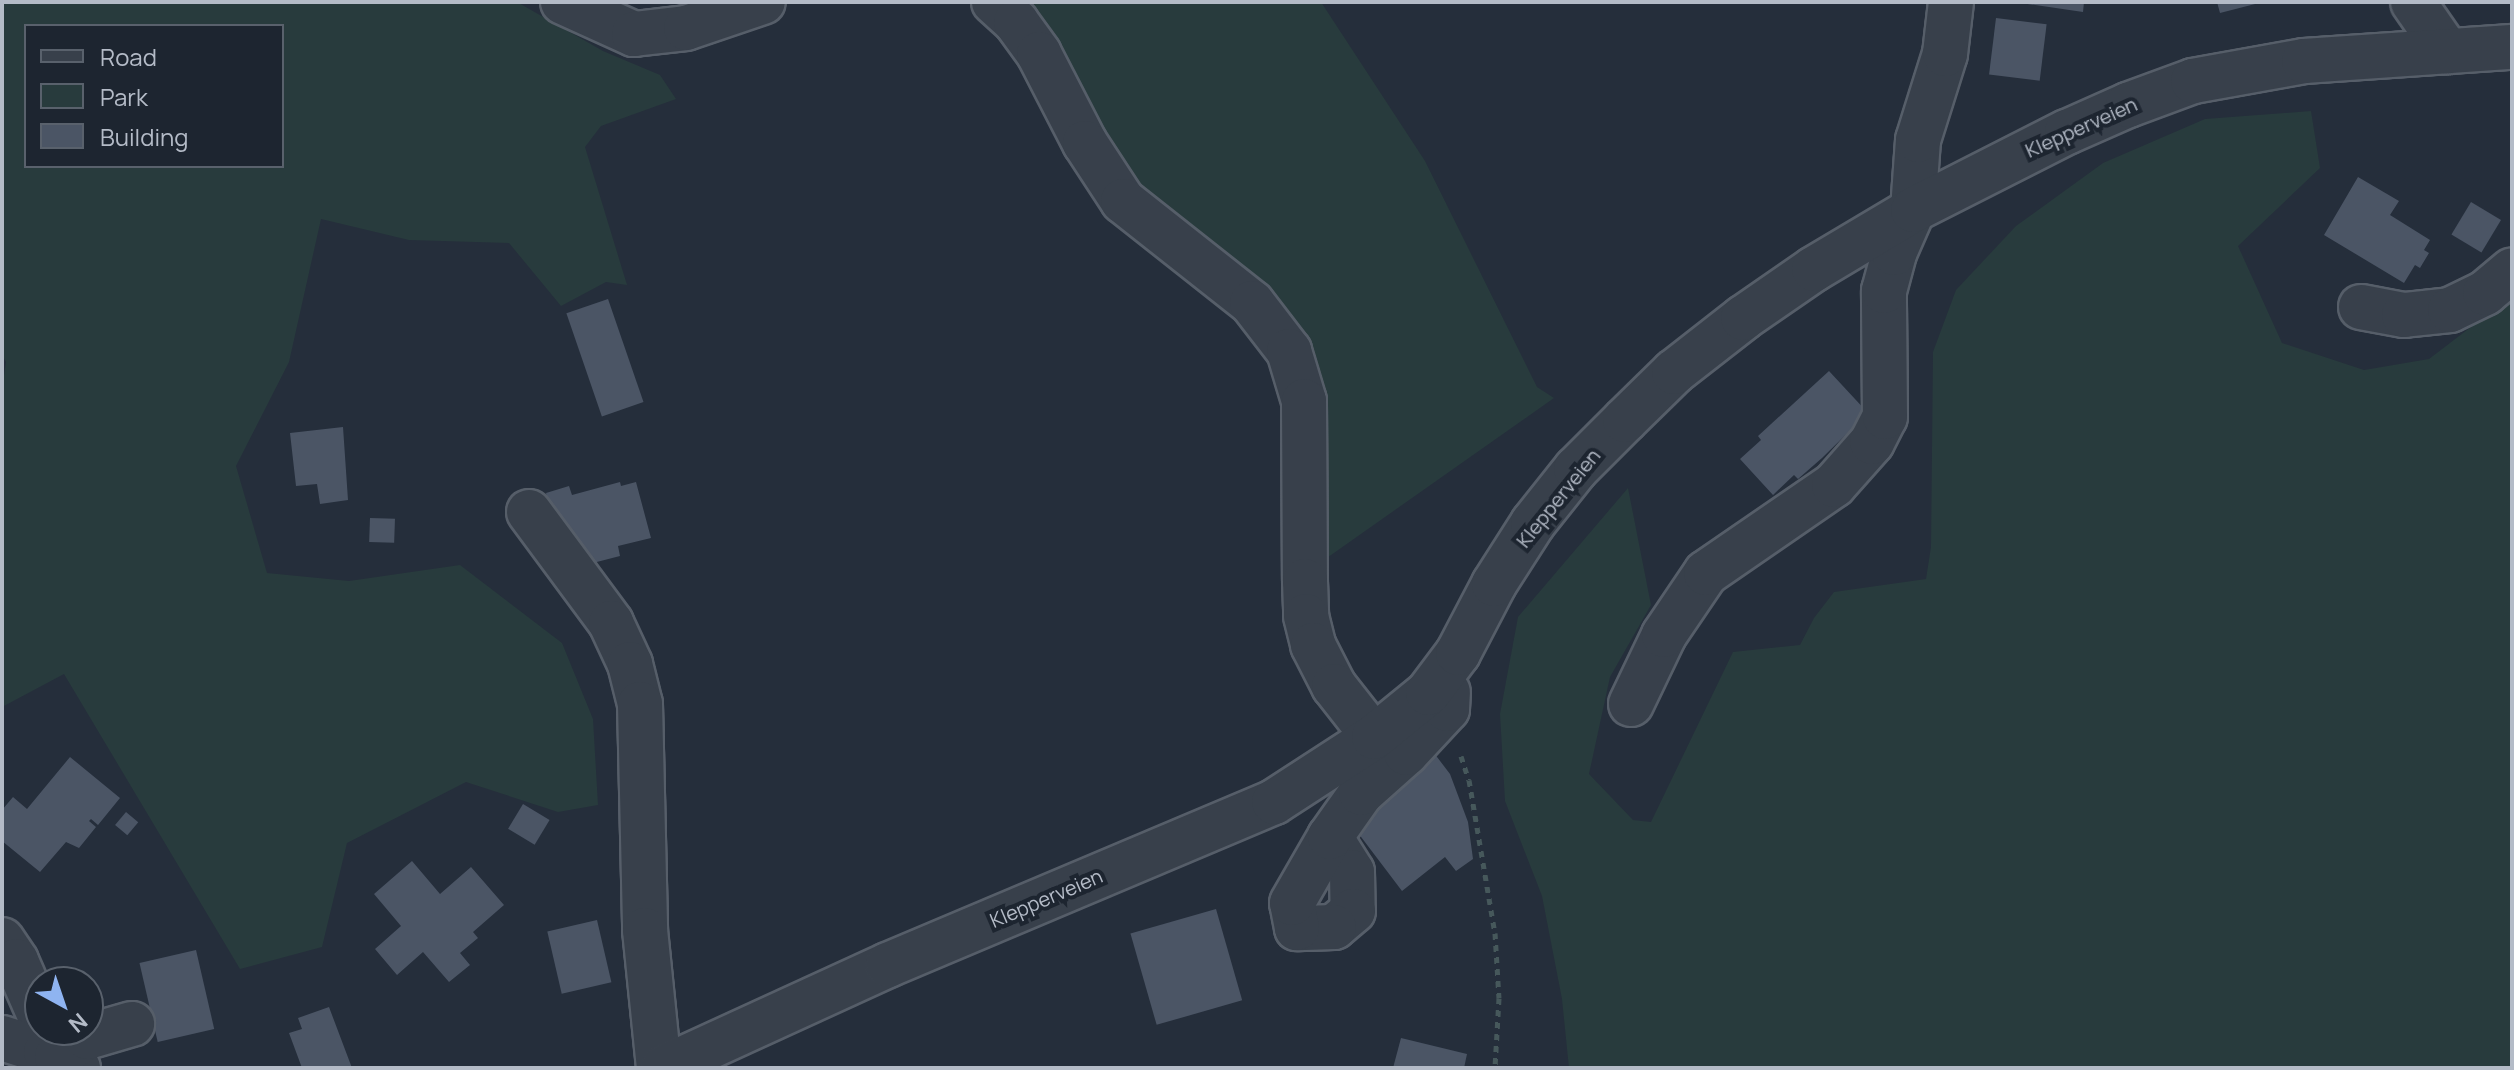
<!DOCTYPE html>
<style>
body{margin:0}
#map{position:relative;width:2514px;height:1070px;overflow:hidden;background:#252e3b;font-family:Manrope,sans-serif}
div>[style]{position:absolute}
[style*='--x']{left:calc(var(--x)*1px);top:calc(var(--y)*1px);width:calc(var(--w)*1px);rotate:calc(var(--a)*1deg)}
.green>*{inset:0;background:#283b3d}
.building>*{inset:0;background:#4b5565;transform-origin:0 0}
.path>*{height:5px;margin-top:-2.5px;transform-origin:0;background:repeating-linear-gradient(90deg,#46585b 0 6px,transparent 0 12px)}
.roads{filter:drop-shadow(2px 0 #565e69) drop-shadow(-2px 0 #565e69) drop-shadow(0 2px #565e69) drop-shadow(0 -2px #565e69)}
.minor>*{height:44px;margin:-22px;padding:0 22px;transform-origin:22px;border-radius:22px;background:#38404b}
span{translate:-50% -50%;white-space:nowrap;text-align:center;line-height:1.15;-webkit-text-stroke:8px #1d2530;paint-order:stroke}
.street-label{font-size:20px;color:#b4bbc7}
.frame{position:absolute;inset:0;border:4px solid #b4bbc7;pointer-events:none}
.legend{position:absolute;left:24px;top:24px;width:260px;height:144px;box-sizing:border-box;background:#1d2530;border:2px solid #59616c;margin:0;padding:10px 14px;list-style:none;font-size:24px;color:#b4bbc7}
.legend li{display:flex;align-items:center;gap:16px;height:40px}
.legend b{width:40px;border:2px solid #59616c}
.north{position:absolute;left:24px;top:966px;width:80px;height:80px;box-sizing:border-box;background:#1d2530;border:2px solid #59616c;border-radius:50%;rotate:140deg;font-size:22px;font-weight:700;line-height:32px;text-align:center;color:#b4bbc7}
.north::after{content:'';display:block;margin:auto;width:28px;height:36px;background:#8fb4f1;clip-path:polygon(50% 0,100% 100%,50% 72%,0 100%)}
</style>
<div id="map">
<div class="green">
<i style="clip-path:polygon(evenodd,2px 2px,517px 2px,603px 51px,660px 75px,676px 99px,601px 126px,585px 147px,627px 285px,606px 282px,561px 306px,509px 243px,409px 240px,321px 219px,289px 362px,236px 466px,267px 573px,349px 581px,460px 565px,562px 643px,593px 719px,598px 805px,558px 812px,466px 782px,347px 843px,322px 947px,240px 969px,64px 674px,2px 707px,2px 388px,6px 362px,2px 355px,2px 2px,282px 26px,282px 166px,26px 166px,26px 26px,282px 26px)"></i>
<i style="clip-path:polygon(1021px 2px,1321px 2px,1425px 161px,1537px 387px,1554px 398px,1324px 560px,1321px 376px,1297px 323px,1244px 271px,1155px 203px,1123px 170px)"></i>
<i style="clip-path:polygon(2311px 111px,2320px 168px,2238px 246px,2282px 343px,2364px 370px,2429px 359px,2505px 301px,2512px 302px,2512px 1068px,1569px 1068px,1562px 999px,1542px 896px,1505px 801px,1500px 714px,1518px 617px,1628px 488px,1651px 605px,1610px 677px,1589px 774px,1633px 820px,1651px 822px,1733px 652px,1800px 645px,1814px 618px,1834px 592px,1926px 579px,1931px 547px,1933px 352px,1956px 290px,2016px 226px,2103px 163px,2205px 119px)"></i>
</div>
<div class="building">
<i style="clip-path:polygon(2014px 2px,2084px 2px,2083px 12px)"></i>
<i style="clip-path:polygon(2217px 2px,2259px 2px,2259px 3px,2220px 13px)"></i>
<i style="left:1996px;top:18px;width:51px;height:57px;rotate:7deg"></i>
<i style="clip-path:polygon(2358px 177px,2399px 201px,2390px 215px,2430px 240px,2424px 250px,2429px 253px,2420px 268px,2415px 265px,2404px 283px,2324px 235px)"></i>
<i style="left:2471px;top:202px;width:35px;height:38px;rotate:31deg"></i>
<i style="left:608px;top:299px;width:109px;height:44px;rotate:71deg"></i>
<i style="clip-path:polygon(1829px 371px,1868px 413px,1822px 458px,1798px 479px,1794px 475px,1773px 495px,1740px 459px,1761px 440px,1758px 436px)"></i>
<i style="clip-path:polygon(343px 427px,348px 500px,320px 504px,317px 484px,296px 486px,290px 433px)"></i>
<i style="clip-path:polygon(620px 482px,621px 486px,636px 482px,651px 538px,618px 546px,620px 556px,589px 564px,571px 545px,563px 517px,553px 520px,546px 493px,569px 486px,572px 495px)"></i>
<i style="left:370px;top:518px;width:25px;height:24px;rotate:2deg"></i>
<i style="clip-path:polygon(1434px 753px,1450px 774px,1468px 822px,1473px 859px,1456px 871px,1445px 857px,1402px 891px,1352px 825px)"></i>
<i style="clip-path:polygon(70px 757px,120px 798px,98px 825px,91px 819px,89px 821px,96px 827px,79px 848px,66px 842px,40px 872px,2px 841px,2px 810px,13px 797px,27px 809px)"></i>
<i style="left:523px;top:804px;width:31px;height:29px;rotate:31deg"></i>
<i style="left:126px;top:812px;width:16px;height:17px;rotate:40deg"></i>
<i style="clip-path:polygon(412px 861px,440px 894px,471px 867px,504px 905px,473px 932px,478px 938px,460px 953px,470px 965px,449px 982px,423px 952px,397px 975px,375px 949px,401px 926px,374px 894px)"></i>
<i style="left:1216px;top:909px;width:95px;height:89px;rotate:74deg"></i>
<i style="left:597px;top:920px;width:64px;height:51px;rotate:77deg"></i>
<i style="left:196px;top:950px;width:81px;height:58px;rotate:77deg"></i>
<i style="clip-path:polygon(329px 1007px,352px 1068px,302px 1068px,289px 1033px,302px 1029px,298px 1018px)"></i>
<i style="clip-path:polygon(1401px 1038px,1467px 1054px,1464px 1068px,1393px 1068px)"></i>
</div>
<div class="path">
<i style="--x:1461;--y:756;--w:25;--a:72"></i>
<i style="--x:1469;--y:780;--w:155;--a:80.4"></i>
<i style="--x:1495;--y:933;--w:65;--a:86.5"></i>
<i style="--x:1499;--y:998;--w:70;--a:93.3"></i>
</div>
<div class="roads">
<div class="minor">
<i style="--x:563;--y:2;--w:78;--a:24.3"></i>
<i style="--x:634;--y:34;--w:52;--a:-6.6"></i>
<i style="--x:686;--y:28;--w:81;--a:-18.7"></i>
<i style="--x:994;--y:2;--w:30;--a:42"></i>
<i style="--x:1016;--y:22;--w:39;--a:54"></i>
<i style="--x:1039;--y:54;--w:100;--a:62.7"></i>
<i style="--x:1085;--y:143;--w:69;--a:56.8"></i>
<i style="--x:1123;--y:201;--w:164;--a:38.3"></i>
<i style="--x:1252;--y:303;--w:61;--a:52.4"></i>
<i style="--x:1289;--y:351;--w:52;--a:73.3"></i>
<i style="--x:1304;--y:401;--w:180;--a:89.7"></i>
<i style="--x:1305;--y:581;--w:35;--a:88"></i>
<i style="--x:1306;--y:616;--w:30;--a:76"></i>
<i style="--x:1313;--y:645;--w:46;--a:62.9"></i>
<i style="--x:1334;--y:686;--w:65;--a:51.9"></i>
<i style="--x:2413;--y:2;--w:60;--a:55.2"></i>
<i style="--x:2361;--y:307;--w:44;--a:10.5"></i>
<i style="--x:2404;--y:315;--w:46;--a:-6.2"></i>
<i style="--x:2450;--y:310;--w:39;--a:-26"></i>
<i style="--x:2485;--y:293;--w:35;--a:-40"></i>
<i style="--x:529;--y:512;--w:138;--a:53.5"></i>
<i style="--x:611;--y:623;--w:45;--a:65.1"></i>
<i style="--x:630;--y:664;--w:41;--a:76"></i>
<i style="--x:640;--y:704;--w:226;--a:88.7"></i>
<i style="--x:645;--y:930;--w:139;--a:84.2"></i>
<i style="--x:1631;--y:704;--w:76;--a:-64.4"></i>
<i style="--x:1664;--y:635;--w:75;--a:-55.9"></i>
<i style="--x:1706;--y:573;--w:155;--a:-34.5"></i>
<i style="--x:1834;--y:485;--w:57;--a:-48.5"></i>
<i style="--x:1872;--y:442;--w:28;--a:-63"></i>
<i style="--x:1885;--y:417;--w:126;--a:-90.5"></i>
<i style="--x:1884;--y:291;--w:39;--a:-75"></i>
<i style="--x:1894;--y:253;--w:47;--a:-66.2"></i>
<i style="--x:1913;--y:210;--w:70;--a:-85.9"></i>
<i style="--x:1918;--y:140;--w:90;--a:-72.6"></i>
<i style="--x:1945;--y:54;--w:52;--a:-83.4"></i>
<i style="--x:1330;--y:837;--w:41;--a:57.8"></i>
<i style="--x:1352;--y:872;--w:39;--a:89"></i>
<i style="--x:1353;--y:911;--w:25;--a:140"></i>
<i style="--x:1334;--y:927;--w:37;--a:178"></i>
<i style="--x:1297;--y:928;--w:25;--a:-101"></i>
<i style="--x:1292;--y:903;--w:76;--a:-60.1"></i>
<i style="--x:1330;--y:837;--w:54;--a:-54.8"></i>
<i style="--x:1361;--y:793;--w:60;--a:-41.6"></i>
<i style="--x:1406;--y:753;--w:60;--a:-47"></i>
<i style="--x:1447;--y:709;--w:17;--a:-87"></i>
<i style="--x:2;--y:940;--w:25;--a:56"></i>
<i style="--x:16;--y:961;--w:60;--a:66.4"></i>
<i style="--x:2;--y:1038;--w:46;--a:17.7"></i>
<i style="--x:46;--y:1052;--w:36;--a:27"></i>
<i style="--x:57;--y:1057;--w:36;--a:-34"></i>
<i style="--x:87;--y:1037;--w:47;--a:-16.1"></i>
<i style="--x:663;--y:1068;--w:247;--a:-24.6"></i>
<i style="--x:888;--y:965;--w:419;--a:-22.9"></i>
<i style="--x:1274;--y:802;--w:119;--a:-33"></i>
<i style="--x:1374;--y:737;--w:70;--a:-39.2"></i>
<i style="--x:1428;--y:693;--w:50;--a:-53.1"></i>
<i style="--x:1458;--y:653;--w:78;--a:-62.4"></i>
<i style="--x:1494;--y:584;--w:72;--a:-57.4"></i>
<i style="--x:1533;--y:523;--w:69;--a:-51.5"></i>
<i style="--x:1576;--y:469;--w:69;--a:-45"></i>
<i style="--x:1625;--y:420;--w:69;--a:-44.4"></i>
<i style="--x:1674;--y:372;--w:88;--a:-38"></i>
<i style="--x:1743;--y:318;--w:86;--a:-34.6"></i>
<i style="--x:1814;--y:269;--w:115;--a:-30.8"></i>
<i style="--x:1913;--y:210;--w:173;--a:-26.9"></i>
<i style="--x:2067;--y:132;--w:67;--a:-23.9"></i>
<i style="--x:2128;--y:105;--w:69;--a:-20.3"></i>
<i style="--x:2193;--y:81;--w:113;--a:-10.2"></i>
<i style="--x:2304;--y:61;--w:208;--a:-3.9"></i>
</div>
</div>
<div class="street-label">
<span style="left:2081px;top:127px;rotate:-24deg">Klepperveien</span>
<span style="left:1558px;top:498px;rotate:-51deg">Klepperveien</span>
<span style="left:1046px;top:898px;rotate:-23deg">Klepperveien</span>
</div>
<div class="frame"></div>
<ul class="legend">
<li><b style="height:10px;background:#38404b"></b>Road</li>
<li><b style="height:22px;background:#283b3d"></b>Park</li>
<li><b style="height:22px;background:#4b5565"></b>Building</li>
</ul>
<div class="north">N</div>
</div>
